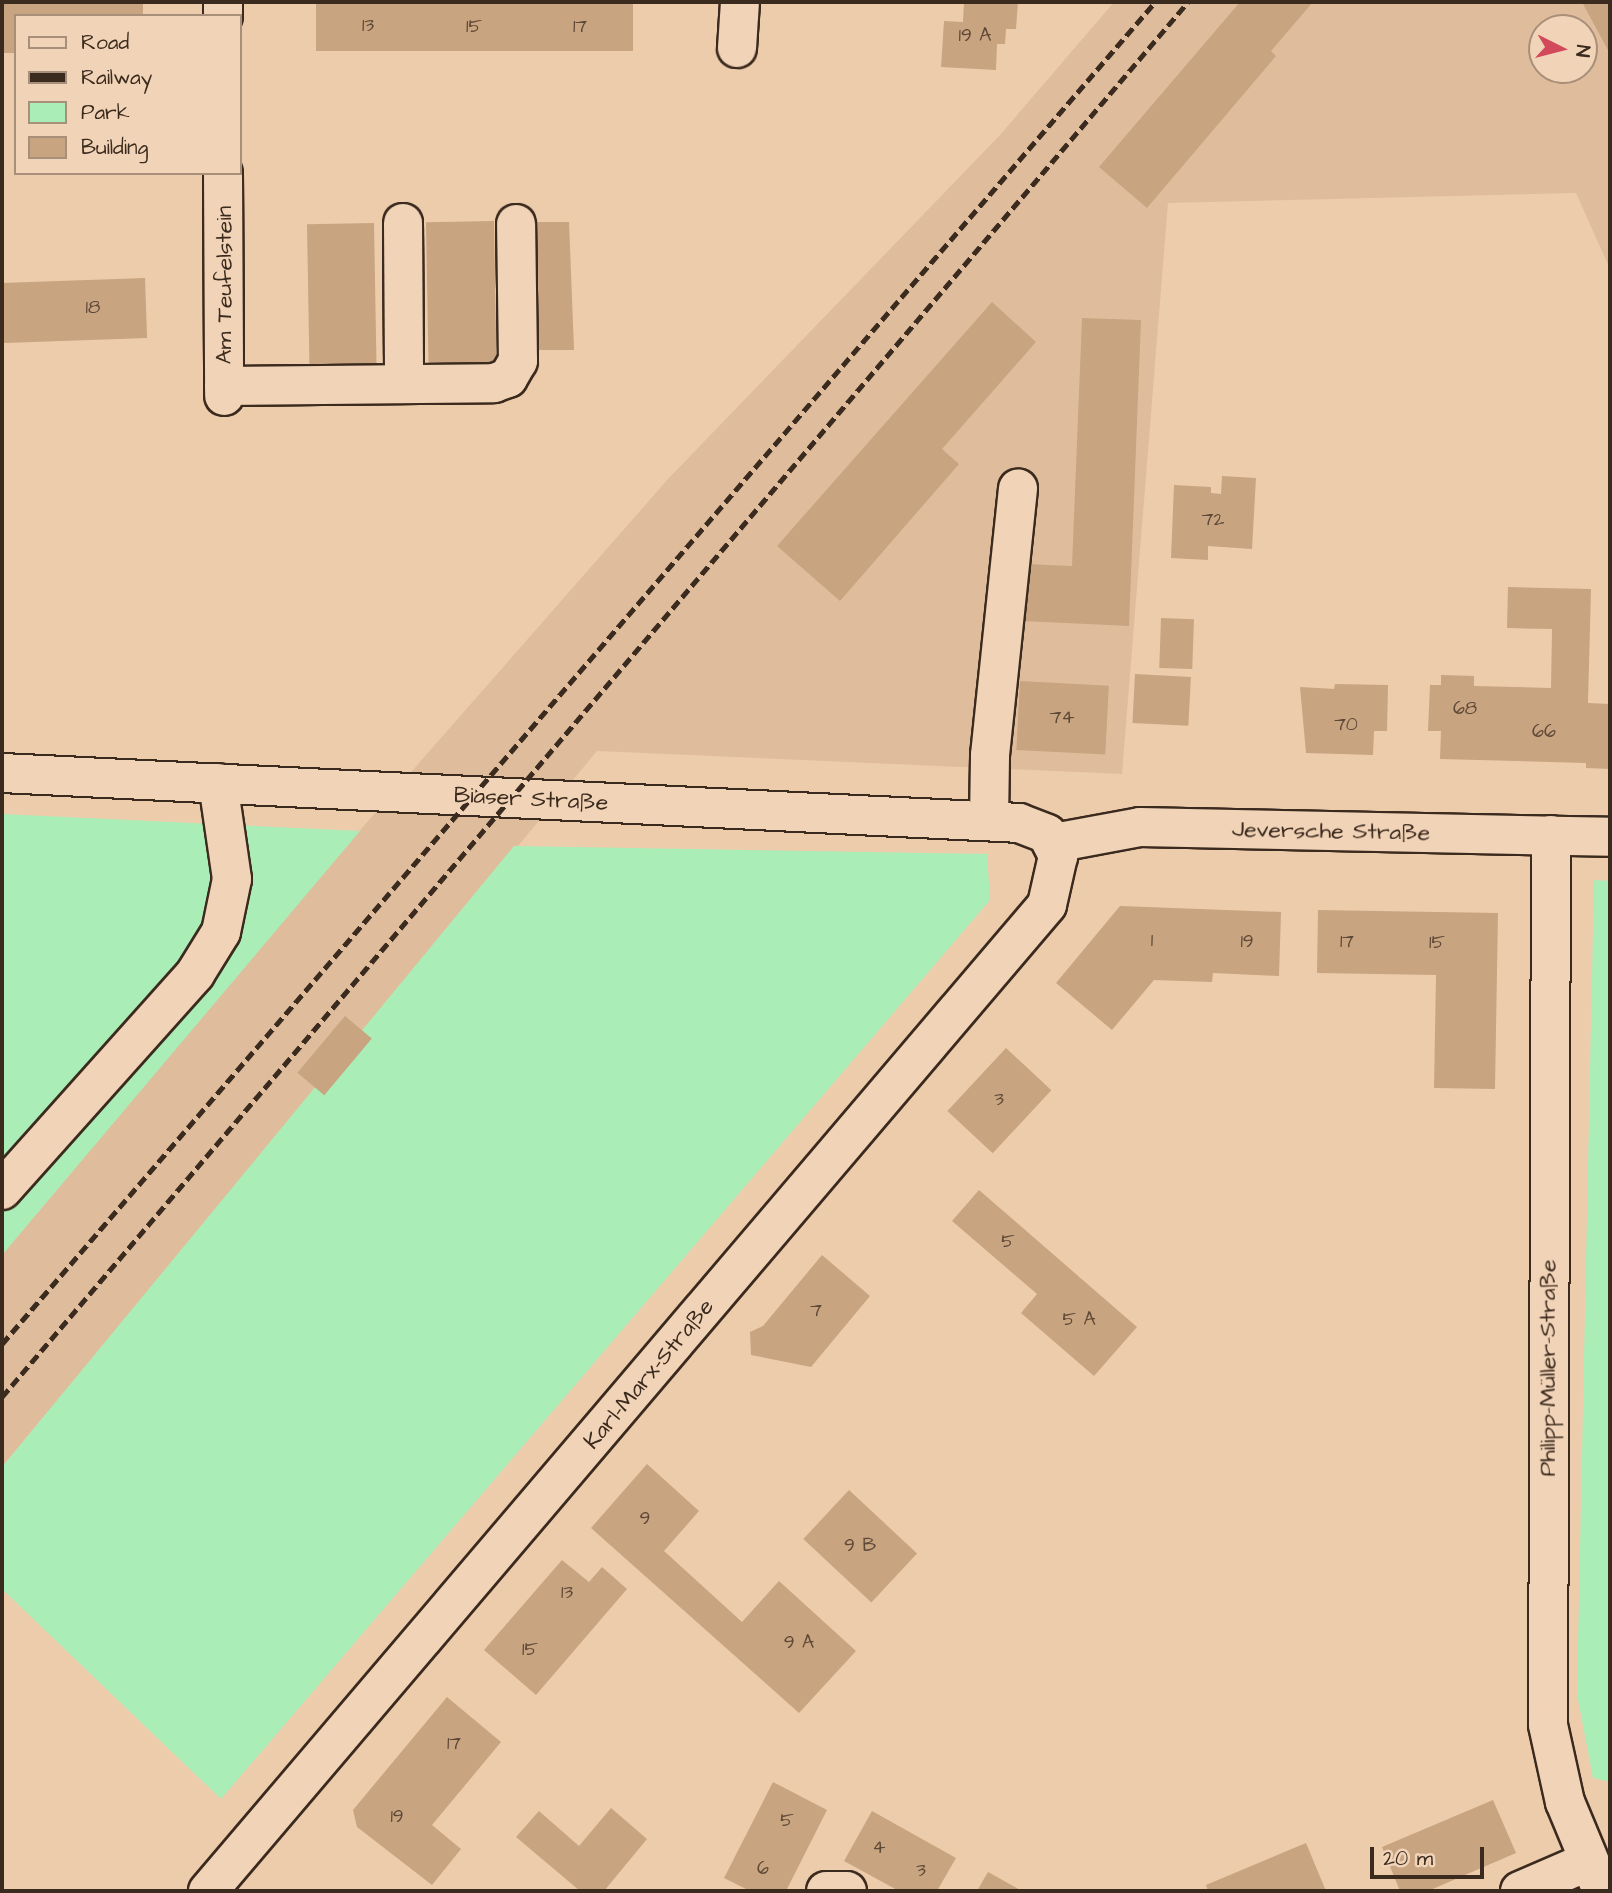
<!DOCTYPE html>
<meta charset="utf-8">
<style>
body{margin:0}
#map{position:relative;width:1612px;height:1893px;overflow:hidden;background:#edccac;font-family:"Architects Daughter",sans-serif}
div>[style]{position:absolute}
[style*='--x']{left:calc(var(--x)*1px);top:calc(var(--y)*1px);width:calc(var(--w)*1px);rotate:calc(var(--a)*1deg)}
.built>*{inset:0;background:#dfbd9c}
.green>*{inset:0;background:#aaedb7}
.building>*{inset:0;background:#c8a480;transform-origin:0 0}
.roads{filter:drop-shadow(2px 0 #3b2a1e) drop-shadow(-2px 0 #3b2a1e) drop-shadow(0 2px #3b2a1e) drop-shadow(0 -2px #3b2a1e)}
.minor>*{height:38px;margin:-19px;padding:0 19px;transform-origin:19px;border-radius:19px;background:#f1d3b7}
.rail>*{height:5px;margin-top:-2.5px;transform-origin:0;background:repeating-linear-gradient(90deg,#3b2a1e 0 10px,transparent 0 15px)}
span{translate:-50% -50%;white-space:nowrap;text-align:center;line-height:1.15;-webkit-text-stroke:5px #f1d3b7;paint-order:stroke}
.number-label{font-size:19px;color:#5e4836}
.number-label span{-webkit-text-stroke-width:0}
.street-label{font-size:23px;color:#3b2a1e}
.frame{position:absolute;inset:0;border:4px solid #3b2a1e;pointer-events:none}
.legend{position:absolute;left:14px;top:14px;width:228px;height:161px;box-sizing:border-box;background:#f1d3b7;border:2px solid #a88f7a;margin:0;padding:9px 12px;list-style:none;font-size:21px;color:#3b2a1e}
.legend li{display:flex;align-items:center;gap:14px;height:35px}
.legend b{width:35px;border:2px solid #a88f7a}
.north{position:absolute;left:1528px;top:14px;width:70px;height:70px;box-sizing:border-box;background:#f1d3b7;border:2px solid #a88f7a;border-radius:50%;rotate:96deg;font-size:19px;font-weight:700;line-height:28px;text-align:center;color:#3b2a1e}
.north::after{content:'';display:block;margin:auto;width:24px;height:32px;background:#d1495b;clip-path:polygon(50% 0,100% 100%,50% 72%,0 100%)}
.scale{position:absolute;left:1370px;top:1847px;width:114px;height:32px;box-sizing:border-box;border:4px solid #3b2a1e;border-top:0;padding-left:9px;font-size:21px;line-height:24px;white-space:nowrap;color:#3b2a1e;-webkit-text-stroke:5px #f1d3b7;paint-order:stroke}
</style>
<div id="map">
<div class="built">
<i style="clip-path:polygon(evenodd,1114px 2px,1610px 2px,1610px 269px,1576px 193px,1168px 203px,1122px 774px,597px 751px,2px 1467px,2px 1255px,333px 861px,668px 479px,1000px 135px,1114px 2px,1542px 28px,1584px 28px,1584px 70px,1542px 70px,1542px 28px)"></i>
</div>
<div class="green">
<i style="clip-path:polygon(2px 814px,360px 831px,2px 1255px)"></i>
<i style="clip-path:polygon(514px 846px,987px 854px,990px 900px,221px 1799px,2px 1589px,2px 1467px)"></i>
<i style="clip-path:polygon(1594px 880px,1610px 881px,1610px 1782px,1593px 1778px,1577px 1694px)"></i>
</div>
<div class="building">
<i style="clip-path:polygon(2px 2px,143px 2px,143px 16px,16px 16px,16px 53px,2px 53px)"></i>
<i style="left:316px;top:2px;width:317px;height:49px"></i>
<i style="clip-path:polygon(964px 2px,1018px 2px,1016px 29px,1006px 29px,1005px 44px,997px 44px,996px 70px,941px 67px,944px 21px,963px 22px)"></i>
<i style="clip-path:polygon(1240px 2px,1313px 2px,1271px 51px,1276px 56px,1147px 208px,1099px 167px)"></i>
<i style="clip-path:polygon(1582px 2px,1610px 2px,1610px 54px)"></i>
<i style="left:494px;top:221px;width:146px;height:68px;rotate:89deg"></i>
<i style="clip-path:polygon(534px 222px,569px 222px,574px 350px,531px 350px)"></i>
<i style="left:374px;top:223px;width:145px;height:67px;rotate:89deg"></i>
<i style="left:145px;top:278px;width:60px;height:143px;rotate:88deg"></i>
<i style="clip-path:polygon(992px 302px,1036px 342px,942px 449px,959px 464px,840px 601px,777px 546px)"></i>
<i style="clip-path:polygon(1082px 318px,1141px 320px,1129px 626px,1023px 621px,1025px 564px,1072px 566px)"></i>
<i style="clip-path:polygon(1222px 476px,1256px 478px,1252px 549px,1208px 546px,1208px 560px,1171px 558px,1174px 485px,1211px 487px,1211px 493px,1221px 494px)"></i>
<i style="clip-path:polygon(1508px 587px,1591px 589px,1588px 703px,1610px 704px,1610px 769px,1586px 768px,1586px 763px,1440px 759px,1441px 731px,1428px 731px,1430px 685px,1441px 685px,1441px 675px,1474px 676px,1474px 686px,1551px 688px,1552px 629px,1507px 628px)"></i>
<i style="left:1161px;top:618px;width:33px;height:50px;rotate:2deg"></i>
<i style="left:1135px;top:674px;width:56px;height:49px;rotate:3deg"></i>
<i style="left:1020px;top:681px;width:89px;height:69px;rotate:3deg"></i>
<i style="clip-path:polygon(1335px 684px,1388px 685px,1387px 731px,1374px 731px,1373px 755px,1306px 753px,1300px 687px,1334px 689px)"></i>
<i style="clip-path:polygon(1120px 906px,1281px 912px,1279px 976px,1213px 973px,1212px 982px,1154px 980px,1112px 1030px,1056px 983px)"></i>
<i style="clip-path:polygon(1318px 910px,1498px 913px,1495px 1089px,1434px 1088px,1436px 975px,1317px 973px)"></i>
<i style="left:345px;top:1016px;width:35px;height:74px;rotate:40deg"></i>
<i style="left:1006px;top:1048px;width:62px;height:86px;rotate:43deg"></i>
<i style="clip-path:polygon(979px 1190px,1137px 1327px,1094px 1376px,1021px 1313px,1037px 1294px,952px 1221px)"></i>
<i style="clip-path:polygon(822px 1255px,870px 1296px,811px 1367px,751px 1355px,750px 1332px,763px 1326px)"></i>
<i style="clip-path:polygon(647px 1464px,699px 1511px,664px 1551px,742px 1622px,779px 1581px,856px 1651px,799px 1713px,591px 1528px)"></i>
<i style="left:849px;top:1490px;width:93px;height:67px;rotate:43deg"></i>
<i style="clip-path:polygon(562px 1560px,589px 1582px,602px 1567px,627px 1589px,536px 1695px,484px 1650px)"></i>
<i style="clip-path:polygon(447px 1697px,501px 1742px,432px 1825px,461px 1849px,432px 1885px,357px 1827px,353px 1810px)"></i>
<i style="clip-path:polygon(773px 1782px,827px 1810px,786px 1891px,750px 1891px,724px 1878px)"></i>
<i style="clip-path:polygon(1493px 1800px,1516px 1853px,1428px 1891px,1400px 1891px,1382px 1847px)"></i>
<i style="clip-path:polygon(611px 1808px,647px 1839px,604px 1891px,580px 1891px,516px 1837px,539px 1811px,579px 1846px)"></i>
<i style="clip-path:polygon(872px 1811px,956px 1858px,937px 1891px,899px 1891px,844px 1861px)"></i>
<i style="clip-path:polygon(1306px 1843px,1326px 1891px,1208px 1891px,1206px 1885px)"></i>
<i style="clip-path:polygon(988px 1872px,1022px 1891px,977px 1891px)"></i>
</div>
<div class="roads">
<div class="minor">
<i style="--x:223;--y:2;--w:14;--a:90"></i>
<i style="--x:737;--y:48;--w:46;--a:-86.3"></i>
<i style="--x:223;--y:173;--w:223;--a:89.7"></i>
<i style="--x:403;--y:223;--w:161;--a:89.6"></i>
<i style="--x:224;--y:386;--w:270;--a:-0.6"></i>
<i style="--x:494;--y:383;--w:15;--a:-20"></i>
<i style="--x:508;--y:378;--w:20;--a:-60"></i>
<i style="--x:518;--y:361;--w:137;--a:-90.8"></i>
<i style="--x:2;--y:773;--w:1018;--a:2.81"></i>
<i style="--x:1019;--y:823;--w:30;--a:21"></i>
<i style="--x:1047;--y:834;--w:25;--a:63"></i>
<i style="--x:1058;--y:856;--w:50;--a:102.7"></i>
<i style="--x:1047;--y:905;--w:1295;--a:130.39"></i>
<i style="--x:989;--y:821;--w:66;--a:-89.1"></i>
<i style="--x:990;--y:755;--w:268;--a:-84"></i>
<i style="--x:1551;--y:835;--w:890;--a:90.19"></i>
<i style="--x:1548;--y:1725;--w:79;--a:77.6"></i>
<i style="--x:1565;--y:1802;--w:96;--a:67.4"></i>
<i style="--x:1054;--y:843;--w:87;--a:-10.5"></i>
<i style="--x:1140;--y:827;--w:470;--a:1.2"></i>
<i style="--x:2;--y:1190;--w:290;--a:-48.2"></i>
<i style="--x:195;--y:974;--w:49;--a:-58.2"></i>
<i style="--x:221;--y:932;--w:54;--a:-78.3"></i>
<i style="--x:232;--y:879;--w:97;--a:-98.3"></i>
<i style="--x:826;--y:1891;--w:21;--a:0"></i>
<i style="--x:1520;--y:1891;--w:75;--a:-23.5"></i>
</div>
</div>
<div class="rail">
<i style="--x:2;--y:1344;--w:1769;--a:-49.33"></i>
<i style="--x:2;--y:1397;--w:1831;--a:-49.63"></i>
</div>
<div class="number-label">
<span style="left:368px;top:26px">13</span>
<span style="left:474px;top:27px">15</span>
<span style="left:580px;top:27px">17</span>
<span style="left:975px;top:36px">19 A</span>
<span style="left:93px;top:308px">18</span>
<span style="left:1213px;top:520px">72</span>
<span style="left:1465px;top:709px">68</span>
<span style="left:1062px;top:718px">74</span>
<span style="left:1346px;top:725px">70</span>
<span style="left:1544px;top:732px">66</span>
<span style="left:1152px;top:941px">1</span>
<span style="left:1247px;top:942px">19</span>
<span style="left:1347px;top:942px">17</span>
<span style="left:1437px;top:943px">15</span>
<span style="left:999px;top:1100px">3</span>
<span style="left:1008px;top:1242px">5</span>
<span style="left:816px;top:1311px">7</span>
<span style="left:1079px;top:1320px">5 A</span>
<span style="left:645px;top:1519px">9</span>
<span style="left:860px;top:1546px">9 B</span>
<span style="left:567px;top:1593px">13</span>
<span style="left:799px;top:1643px">9 A</span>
<span style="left:530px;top:1650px">15</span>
<span style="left:454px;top:1744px">17</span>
<span style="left:397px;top:1817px">19</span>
<span style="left:787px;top:1821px">5</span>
<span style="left:879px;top:1848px">4</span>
<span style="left:763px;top:1869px">6</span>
<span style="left:921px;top:1871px">3</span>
</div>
<div class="street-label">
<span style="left:224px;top:285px;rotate:-90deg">Am Teufelstein</span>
<span style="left:531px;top:799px;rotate:3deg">Biaser Straße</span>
<span style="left:1331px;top:831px;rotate:1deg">Jeversche Straße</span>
<span style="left:1548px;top:1368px;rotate:-90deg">Philipp-Müller-Straße</span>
<span style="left:649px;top:1374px;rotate:-50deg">Karl-Marx-Straße</span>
</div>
<div class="frame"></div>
<ul class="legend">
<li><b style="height:9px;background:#f1d3b7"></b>Road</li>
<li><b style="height:9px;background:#3b2a1e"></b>Railway</li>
<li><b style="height:19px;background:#aaedb7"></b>Park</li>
<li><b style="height:19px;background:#c8a480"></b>Building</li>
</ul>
<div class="north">N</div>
<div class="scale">20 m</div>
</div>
